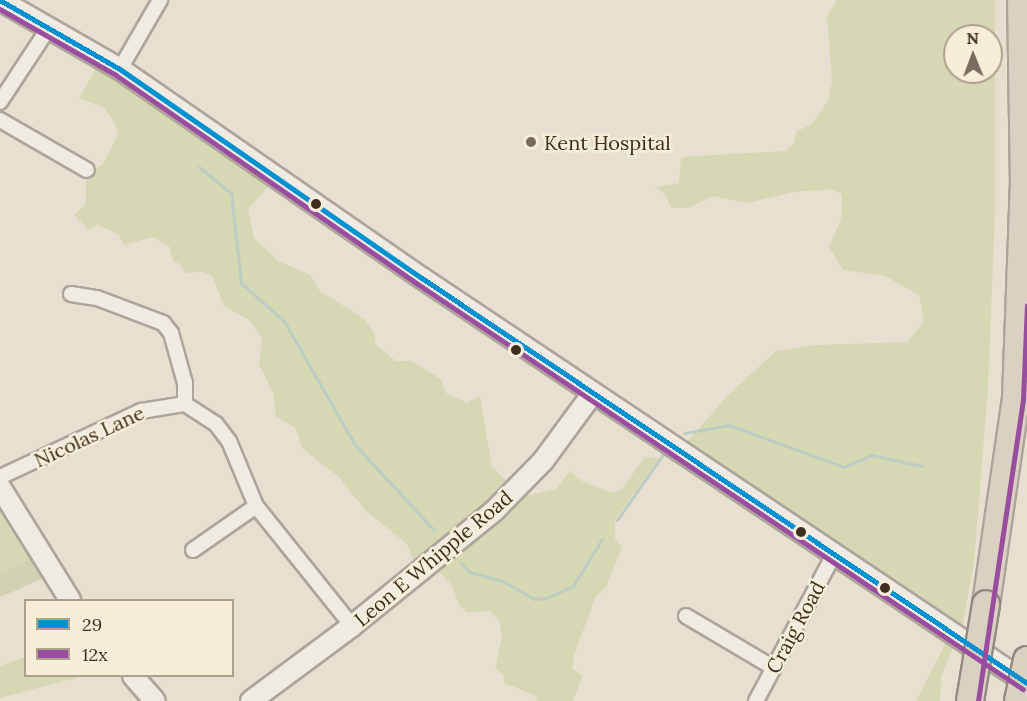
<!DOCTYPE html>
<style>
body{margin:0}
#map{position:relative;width:1027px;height:701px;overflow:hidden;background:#e7e0d1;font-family:Lora,serif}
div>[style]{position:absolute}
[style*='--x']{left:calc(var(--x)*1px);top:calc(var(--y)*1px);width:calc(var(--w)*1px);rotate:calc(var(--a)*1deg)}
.green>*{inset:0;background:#d6d7b3}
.cemetery>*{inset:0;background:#d1d1b3}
.stream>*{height:3px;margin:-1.5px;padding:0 1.5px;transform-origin:1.5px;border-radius:1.5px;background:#bcccc2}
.roads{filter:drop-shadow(2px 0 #ada599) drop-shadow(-2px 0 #ada599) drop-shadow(0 2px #ada599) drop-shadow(0 -2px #ada599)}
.street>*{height:14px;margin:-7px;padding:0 7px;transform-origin:7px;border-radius:7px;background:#efebe3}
.secondary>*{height:20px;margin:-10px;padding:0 10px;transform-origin:10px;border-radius:10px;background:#efebe3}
.highway>*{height:26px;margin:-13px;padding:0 13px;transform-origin:13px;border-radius:13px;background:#dad1c2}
.bridges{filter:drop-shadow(2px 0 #928b80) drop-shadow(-2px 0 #928b80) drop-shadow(0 2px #928b80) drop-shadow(0 -2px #928b80)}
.highway-bridge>*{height:26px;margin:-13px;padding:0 13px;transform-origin:13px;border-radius:13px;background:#dad1c2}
.bus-1>*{height:4.5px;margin:-2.25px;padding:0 2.25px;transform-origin:2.25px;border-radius:2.25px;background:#0092d0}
.bus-2>*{height:4.5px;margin:-2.25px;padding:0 2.25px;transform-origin:2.25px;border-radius:2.25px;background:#994d9d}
.dots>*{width:16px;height:16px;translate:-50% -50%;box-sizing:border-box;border:3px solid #f7eed8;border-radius:50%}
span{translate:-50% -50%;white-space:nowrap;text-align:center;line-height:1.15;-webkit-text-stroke:5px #f7eed8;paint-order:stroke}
.poi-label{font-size:20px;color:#3d2e20}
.left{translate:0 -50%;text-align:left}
.street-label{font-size:20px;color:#3d2e20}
.legend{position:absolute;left:24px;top:599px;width:210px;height:78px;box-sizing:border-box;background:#f7eed8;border:2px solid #ada18e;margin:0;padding:8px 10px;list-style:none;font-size:18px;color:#3d2e20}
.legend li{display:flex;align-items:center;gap:12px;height:30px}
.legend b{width:30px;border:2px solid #ada18e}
.north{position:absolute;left:943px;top:24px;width:60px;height:60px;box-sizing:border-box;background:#f7eed8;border:2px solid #ada18e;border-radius:50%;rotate:359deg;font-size:16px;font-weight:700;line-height:24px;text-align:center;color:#3d2e20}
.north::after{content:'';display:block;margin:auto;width:21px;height:27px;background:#786c5e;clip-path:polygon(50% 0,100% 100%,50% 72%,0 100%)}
</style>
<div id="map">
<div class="green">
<i style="clip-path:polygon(evenodd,837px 0,995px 0,995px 214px,988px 388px,974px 563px,963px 622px,941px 677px,940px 701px,916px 701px,951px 633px,683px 447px,727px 396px,776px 351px,817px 345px,907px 342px,924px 322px,919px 295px,885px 276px,843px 270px,829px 247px,841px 219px,842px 194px,830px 189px,794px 192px,747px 203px,713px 196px,688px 208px,671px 208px,665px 194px,655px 187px,679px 183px,681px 157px,786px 151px,793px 145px,797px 131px,811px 125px,828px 101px,832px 81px,827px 16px,837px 0,955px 36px,991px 36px,991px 72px,955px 72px,955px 36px)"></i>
<i style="clip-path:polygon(98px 65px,274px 180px,248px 209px,254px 238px,278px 261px,310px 275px,320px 291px,363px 318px,375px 334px,375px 344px,396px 361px,411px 361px,441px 379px,446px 393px,467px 403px,480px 396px,492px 467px,516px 490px,508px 500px,556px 489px,570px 471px,582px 481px,609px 492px,620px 491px,645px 457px,659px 458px,615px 520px,615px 539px,622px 547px,606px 587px,596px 596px,574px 655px,572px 669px,583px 675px,573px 701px,537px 701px,534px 695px,504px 683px,504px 676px,495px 668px,502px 637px,499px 620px,490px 611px,467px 612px,459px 605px,452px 585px,434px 567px,419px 576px,407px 544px,365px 510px,339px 477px,302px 448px,296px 429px,276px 416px,273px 393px,259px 364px,262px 338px,249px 320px,224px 306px,213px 277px,202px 271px,186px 273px,180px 264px,173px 261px,169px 246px,153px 237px,124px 245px,118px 234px,98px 225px,88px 229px,74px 215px,86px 203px,86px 176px,103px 164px,118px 135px,115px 123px,103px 107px,79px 98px)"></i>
<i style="clip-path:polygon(0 484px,47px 571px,18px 590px,0 596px)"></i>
<i style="clip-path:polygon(25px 657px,26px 676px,83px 676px,0 698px,0 666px)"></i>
</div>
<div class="cemetery">
<i style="clip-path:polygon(32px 559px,46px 577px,0 597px,0 573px)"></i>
</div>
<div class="stream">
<i style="--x:199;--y:167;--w:41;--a:39.1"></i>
<i style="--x:231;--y:193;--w:91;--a:83.7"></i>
<i style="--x:241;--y:283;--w:57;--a:41.5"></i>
<i style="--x:284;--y:321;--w:143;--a:60.2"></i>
<i style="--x:355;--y:445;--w:116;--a:47.1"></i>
<i style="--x:684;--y:433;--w:46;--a:-10.1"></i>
<i style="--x:729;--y:425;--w:122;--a:20.1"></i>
<i style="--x:844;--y:467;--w:30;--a:-24"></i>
<i style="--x:871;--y:455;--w:52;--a:12.2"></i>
<i style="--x:617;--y:520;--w:82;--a:-55"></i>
<i style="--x:461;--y:563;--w:12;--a:48"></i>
<i style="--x:469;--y:572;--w:34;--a:15"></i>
<i style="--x:502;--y:581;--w:37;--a:29"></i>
<i style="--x:534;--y:599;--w:12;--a:-5"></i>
<i style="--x:546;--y:598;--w:30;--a:-24"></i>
<i style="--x:573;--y:586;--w:55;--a:-58.3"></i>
</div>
<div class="roads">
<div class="street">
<i style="--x:120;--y:69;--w:80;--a:-59.9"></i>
<i style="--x:0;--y:102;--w:87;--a:-56.7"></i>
<i style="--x:0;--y:120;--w:100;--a:29.9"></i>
<i style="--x:71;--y:294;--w:26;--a:9"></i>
<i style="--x:97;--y:298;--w:71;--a:20.7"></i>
<i style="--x:163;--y:323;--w:13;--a:51"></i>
<i style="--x:171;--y:333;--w:52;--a:74.4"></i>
<i style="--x:185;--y:383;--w:21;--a:90"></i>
<i style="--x:0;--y:477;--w:156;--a:-25.1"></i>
<i style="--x:141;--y:411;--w:45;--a:-9"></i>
<i style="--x:185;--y:404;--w:37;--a:33"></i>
<i style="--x:216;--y:424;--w:21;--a:53"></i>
<i style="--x:229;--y:441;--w:70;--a:67.4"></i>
<i style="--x:256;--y:506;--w:154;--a:51.3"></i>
<i style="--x:193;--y:550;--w:77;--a:-34.9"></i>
<i style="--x:686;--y:616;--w:102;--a:30.6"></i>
<i style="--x:756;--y:701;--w:166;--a:-62"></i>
</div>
<div class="secondary">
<i style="--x:0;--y:0;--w:138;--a:29.9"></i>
<i style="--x:120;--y:69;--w:367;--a:34.7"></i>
<i style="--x:422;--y:278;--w:728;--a:33.8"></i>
<i style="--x:0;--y:487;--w:133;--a:58.2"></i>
<i style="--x:133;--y:676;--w:33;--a:49"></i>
<i style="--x:251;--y:701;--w:126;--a:-36.6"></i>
<i style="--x:352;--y:626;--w:183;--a:-39"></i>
<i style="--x:494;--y:511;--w:70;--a:-45.6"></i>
<i style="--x:543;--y:461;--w:84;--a:-53.7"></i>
</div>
<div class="highway">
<i style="--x:986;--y:604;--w:207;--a:-81.7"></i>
<i style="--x:1016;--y:399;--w:214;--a:-87.9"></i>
<i style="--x:1024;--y:185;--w:185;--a:-90.9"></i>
</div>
</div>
<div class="bridges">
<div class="highway-bridge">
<i style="--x:970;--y:701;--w:98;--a:-80.6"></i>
<i style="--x:1018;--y:701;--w:42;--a:-77.6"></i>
</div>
</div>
<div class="bus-1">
<i style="--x:0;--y:0;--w:138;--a:29.9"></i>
<i style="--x:120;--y:69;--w:367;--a:34.7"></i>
<i style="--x:422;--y:278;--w:728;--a:33.8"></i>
</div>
<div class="bus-2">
<i style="--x:0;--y:9;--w:133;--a:29.6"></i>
<i style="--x:116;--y:75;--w:367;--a:34.7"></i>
<i style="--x:418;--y:284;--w:728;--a:33.8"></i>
<i style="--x:978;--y:701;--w:304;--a:-81.5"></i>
<i style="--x:1023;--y:400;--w:94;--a:-87.6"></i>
</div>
<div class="dots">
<i style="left:531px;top:142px;background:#786c5e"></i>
<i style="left:316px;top:204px;background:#3d2e20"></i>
<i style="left:516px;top:350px;background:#3d2e20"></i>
<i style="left:801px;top:532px;background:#3d2e20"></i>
<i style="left:885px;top:588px;background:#3d2e20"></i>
</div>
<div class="poi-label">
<span class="left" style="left:544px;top:142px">Kent Hospital</span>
</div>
<div class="street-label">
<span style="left:89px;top:436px;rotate:-25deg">Nicolas Lane</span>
<span style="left:433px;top:558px;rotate:-40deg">Leon E Whipple Road</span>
<span style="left:795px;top:627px;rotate:-62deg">Craig Road</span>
</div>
<ul class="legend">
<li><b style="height:8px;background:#0092d0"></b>29</li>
<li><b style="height:8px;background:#994d9d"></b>12x</li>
</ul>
<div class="north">N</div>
</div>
